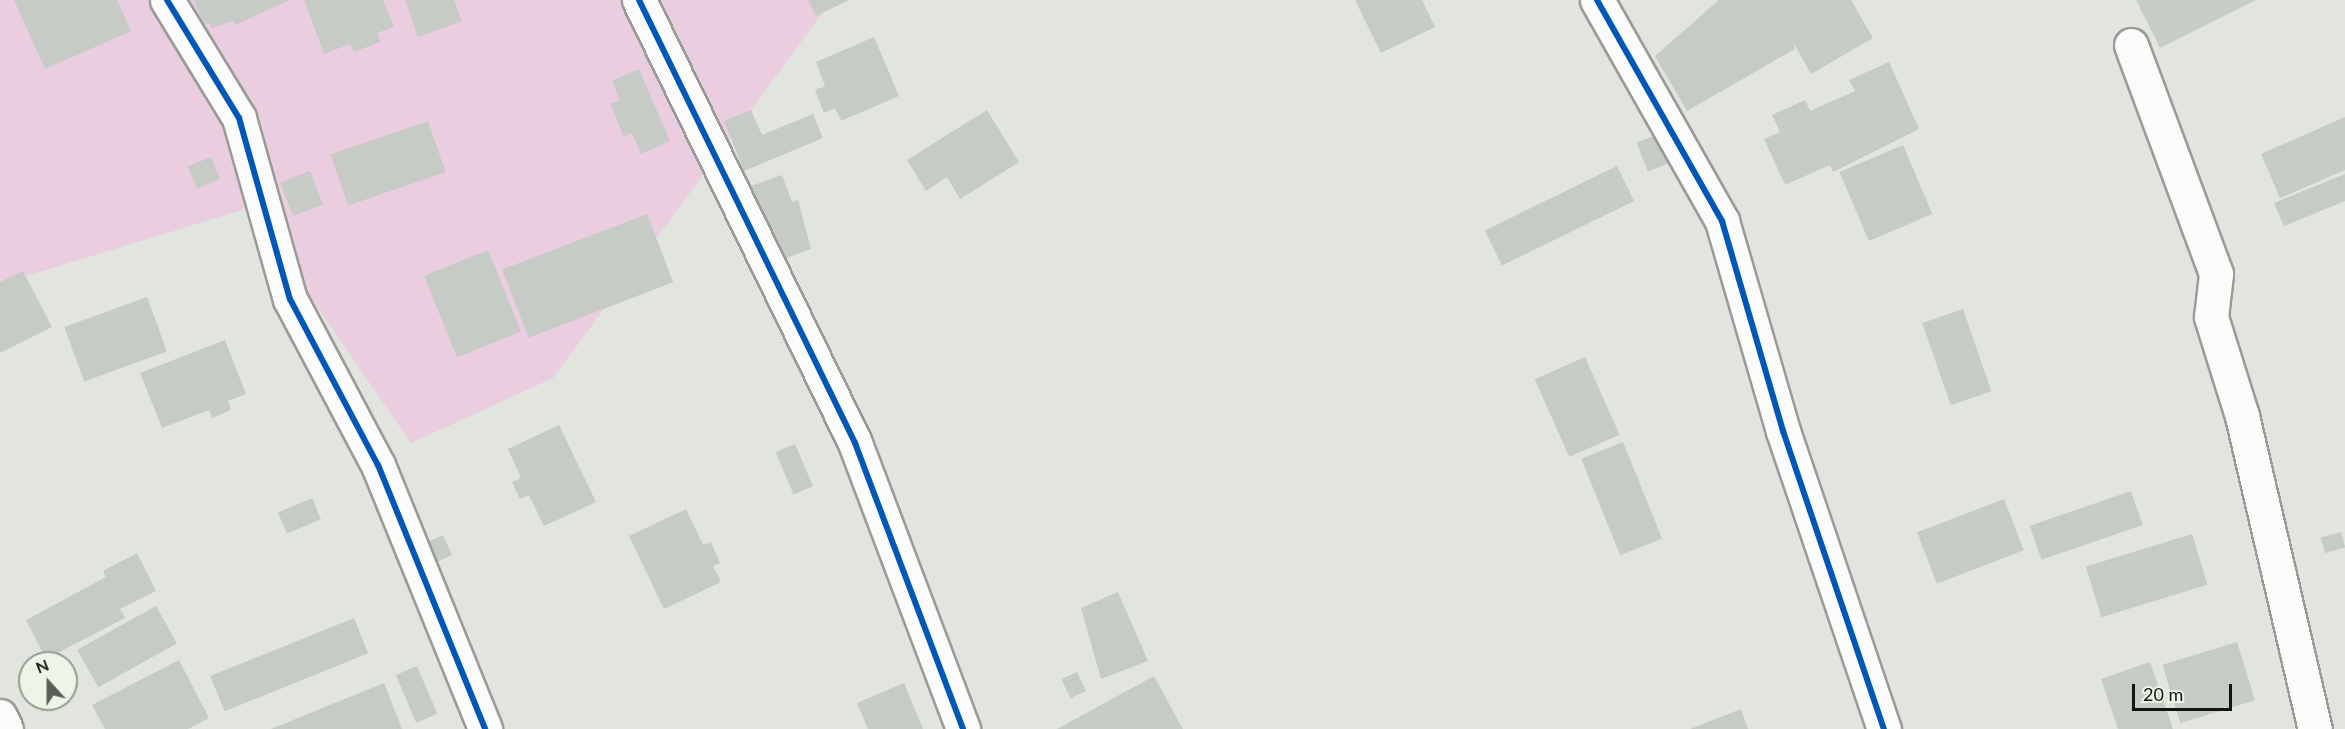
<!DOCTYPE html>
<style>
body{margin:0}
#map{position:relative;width:2345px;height:729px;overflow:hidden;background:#e1e5de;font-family:Lato,sans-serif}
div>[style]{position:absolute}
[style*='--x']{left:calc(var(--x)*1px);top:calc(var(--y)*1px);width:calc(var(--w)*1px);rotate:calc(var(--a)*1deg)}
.green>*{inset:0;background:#eacddf}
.building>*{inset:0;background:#c7cbc5;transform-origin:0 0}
.roads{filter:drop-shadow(2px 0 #989b96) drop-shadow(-2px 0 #989b96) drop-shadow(0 2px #989b96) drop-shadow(0 -2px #989b96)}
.minor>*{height:33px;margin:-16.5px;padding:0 16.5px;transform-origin:16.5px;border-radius:16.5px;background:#fafbfa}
.cycleway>*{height:6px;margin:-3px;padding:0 3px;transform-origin:3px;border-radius:3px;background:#0057b8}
span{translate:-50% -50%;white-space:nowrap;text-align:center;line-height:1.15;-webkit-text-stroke:4.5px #eef5e8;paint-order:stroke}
.north{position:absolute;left:18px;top:651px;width:60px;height:60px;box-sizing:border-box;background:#eef5e8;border:2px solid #969b92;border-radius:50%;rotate:339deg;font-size:16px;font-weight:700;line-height:24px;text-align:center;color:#131511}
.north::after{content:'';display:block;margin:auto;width:21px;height:27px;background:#5b5e59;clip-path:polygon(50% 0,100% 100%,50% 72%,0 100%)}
.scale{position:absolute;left:2132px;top:684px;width:100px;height:27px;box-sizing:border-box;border:3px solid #131511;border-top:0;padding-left:8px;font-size:18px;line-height:21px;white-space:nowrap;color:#131511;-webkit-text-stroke:4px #eef5e8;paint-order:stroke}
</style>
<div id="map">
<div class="green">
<i style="clip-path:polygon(0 0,832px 0,553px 378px,411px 443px,249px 208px,0 284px)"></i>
</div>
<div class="building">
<i style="clip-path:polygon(14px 0,117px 0,131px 31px,45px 69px)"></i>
<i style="clip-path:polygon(194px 0,290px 0,235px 25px,233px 21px,212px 28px,210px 23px,204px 25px)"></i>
<i style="clip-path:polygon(304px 0,383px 0,394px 27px,377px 33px,380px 42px,354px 52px,350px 44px,324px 54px)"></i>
<i style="clip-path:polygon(405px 0,454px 0,462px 21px,418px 37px)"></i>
<i style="clip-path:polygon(808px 0,849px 0,816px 16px)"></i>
<i style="clip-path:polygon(1355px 0,1422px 0,1435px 27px,1381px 53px)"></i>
<i style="clip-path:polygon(1719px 0,1851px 0,1873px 38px,1811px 74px,1792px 40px,1795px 49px,1687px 111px,1655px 56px)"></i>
<i style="clip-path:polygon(2136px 0,2256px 0,2160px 48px)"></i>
<i style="clip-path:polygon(874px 37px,899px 96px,841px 121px,835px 108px,824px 113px,815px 90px,825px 86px,816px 62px)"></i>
<i style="clip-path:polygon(1889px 62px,1919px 129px,1833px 172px,1830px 165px,1785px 185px,1764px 139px,1780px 132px,1772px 115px,1805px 100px,1810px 111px,1855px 91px,1849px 80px)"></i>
<i style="clip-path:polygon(639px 69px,670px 141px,641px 154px,632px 133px,624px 137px,610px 104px,620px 100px,612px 81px)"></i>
<i style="clip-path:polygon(751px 110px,762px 135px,813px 114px,823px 138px,744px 171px,724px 121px)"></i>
<i style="clip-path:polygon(987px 110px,1019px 162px,960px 199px,947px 177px,926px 191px,907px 160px)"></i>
<i style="clip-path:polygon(2345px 117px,2345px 170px,2280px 198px,2261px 154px)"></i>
<i style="left:428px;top:121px;width:54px;height:103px;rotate:71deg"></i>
<i style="left:1659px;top:134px;width:31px;height:24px;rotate:69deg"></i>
<i style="left:1903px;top:145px;width:75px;height:69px;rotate:67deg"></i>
<i style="left:211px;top:157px;width:24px;height:25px;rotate:68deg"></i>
<i style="left:1617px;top:166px;width:39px;height:147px;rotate:64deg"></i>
<i style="left:310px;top:171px;width:36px;height:32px;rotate:69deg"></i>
<i style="clip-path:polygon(2345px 174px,2345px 201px,2284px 226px,2274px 203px)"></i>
<i style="clip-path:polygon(782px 175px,792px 202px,798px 200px,811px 249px,778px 261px,751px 186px)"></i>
<i style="left:647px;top:214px;width:73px;height:155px;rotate:69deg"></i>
<i style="left:488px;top:250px;width:88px;height:69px;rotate:68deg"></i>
<i style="clip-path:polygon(23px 271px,52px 327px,0 353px,0 282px)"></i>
<i style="left:147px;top:297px;width:58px;height:88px;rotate:70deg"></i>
<i style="left:1963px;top:309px;width:87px;height:43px;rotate:71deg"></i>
<i style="clip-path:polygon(225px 340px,246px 394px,228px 401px,231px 410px,212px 418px,209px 410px,162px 428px,140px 373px)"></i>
<i style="left:1585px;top:357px;width:85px;height:55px;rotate:66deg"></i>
<i style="clip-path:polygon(559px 425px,596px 502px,544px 526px,529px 495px,520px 499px,512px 482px,521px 478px,508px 449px)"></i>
<i style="left:1623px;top:442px;width:104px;height:45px;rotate:68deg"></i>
<i style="left:795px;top:444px;width:46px;height:21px;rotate:67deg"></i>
<i style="left:2131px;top:491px;width:36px;height:107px;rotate:71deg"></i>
<i style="left:312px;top:498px;width:23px;height:37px;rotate:67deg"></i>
<i style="left:2004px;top:499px;width:55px;height:93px;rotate:69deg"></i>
<i style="clip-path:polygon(686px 509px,703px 545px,711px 542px,720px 563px,713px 566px,721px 582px,664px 609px,629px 536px)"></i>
<i style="left:2341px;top:532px;width:16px;height:21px;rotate:75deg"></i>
<i style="left:2192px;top:534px;width:53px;height:111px;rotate:73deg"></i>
<i style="left:443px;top:535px;width:22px;height:21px;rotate:66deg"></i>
<i style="clip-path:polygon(137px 553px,156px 591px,120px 609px,125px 618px,46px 659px,26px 620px,106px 577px,103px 571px)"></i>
<i style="clip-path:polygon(1118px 592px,1148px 661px,1101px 679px,1081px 608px)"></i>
<i style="left:156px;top:606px;width:43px;height:90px;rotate:61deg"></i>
<i style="left:354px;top:618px;width:38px;height:155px;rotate:68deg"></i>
<i style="left:2237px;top:642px;width:61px;height:78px;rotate:73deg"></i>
<i style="clip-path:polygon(179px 660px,209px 718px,188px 729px,105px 729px,92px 705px)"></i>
<i style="clip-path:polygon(2150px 662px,2173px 729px,2118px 729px,2101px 679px)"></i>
<i style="left:417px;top:666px;width:52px;height:23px;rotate:67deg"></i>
<i style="left:1077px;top:672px;width:21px;height:17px;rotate:65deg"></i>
<i style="clip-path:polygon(1154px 676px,1183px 729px,1057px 729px)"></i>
<i style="clip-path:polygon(384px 683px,402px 729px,271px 729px)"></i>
<i style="clip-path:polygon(904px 683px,923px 729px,868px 729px,857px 703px)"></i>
<i style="clip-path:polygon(1741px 709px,1748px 729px,1690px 729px)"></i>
</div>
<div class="roads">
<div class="minor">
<i style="--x:167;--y:0;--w:138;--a:58.6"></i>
<i style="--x:239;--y:118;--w:188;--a:74.3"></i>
<i style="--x:290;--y:299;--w:188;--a:62.1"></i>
<i style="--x:378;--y:465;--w:285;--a:67.9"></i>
<i style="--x:639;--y:0;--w:493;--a:64"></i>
<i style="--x:855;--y:443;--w:306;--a:69.3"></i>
<i style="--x:1597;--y:0;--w:254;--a:60.5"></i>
<i style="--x:1722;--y:221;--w:219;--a:73.8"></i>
<i style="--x:1783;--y:431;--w:315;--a:71.3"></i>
<i style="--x:2131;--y:45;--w:244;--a:69.6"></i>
<i style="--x:2216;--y:274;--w:43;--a:96.6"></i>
<i style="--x:2211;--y:317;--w:104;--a:72.6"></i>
<i style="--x:2242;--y:416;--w:321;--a:76.9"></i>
<i style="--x:0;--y:716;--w:14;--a:65"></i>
</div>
</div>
<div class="cycleway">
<i style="--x:167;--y:0;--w:138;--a:58.6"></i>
<i style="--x:239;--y:118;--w:188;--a:74.3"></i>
<i style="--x:290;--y:299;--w:188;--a:62.1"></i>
<i style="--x:378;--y:465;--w:285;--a:67.9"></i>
<i style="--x:639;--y:0;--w:493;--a:64"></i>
<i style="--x:855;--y:443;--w:306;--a:69.3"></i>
<i style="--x:1597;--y:0;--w:254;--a:60.5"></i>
<i style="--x:1722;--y:221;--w:219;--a:73.8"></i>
<i style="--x:1783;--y:431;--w:315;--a:71.3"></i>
</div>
<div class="north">N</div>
<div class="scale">20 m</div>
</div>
